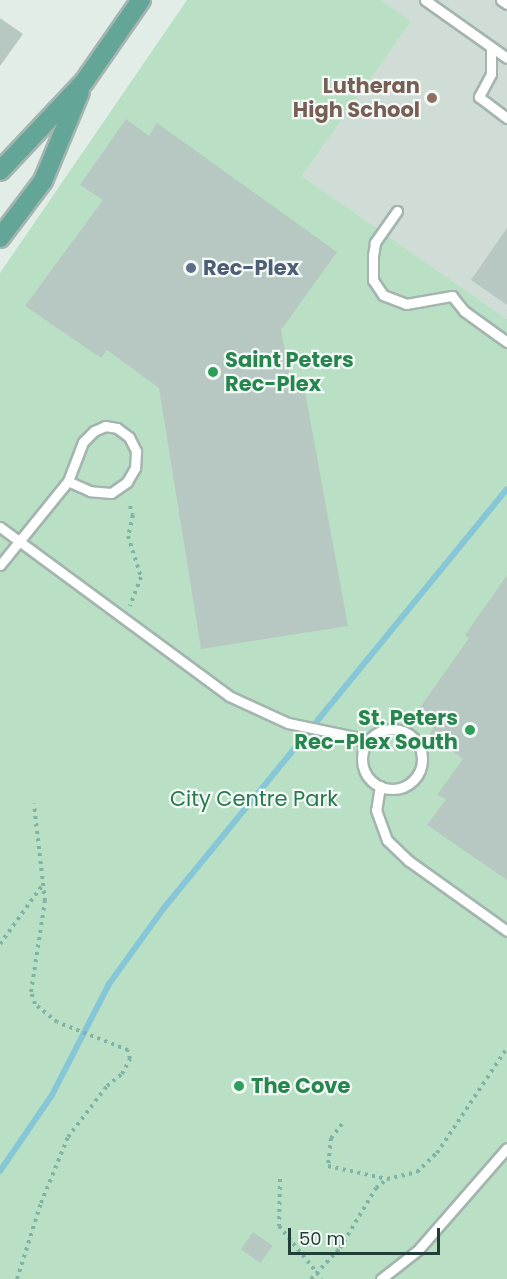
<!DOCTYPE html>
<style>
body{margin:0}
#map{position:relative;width:507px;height:1279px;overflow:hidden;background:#e2ede8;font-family:Poppins,sans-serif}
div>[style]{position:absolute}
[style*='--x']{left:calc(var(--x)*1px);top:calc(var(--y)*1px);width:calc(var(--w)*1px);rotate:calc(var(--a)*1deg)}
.built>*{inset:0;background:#d0ddd7}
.green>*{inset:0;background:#b9e0c5}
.stream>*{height:6px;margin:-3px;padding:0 3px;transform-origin:3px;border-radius:3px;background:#86c6d6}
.building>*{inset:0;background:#b7c8c2;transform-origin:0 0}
.path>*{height:4px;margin-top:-2px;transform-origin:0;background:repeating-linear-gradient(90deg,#80b3a5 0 3px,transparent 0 7.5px)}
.roads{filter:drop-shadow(2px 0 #a4b5b0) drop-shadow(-2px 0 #a4b5b0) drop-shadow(0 2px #a4b5b0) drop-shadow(0 -2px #a4b5b0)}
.lane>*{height:9px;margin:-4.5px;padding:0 4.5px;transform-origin:4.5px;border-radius:4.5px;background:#fff}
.lane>.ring{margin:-4.5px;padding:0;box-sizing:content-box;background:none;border:9px solid #fff;border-radius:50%}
.primary>*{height:18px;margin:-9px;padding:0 9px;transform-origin:9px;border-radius:9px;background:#63a597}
.dots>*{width:16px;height:16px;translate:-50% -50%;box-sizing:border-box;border:3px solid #f3f9f6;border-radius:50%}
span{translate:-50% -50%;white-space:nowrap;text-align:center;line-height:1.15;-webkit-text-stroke:4.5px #f3f9f6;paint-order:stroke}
.education-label{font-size:21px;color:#785e54;font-weight:700}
.right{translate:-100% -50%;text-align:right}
.service-label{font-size:21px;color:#4e5e75;font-weight:700}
.left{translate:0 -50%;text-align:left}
.leisure-label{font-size:21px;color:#27864d;font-weight:700}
.park-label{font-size:21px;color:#28794b}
.scale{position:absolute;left:288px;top:1228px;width:152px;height:27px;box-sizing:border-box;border:3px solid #213f38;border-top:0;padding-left:8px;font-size:18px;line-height:21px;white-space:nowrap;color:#213f38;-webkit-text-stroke:4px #f3f9f6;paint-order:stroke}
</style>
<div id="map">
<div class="built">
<i style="clip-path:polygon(381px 0,507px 0,507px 319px,302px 176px,410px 21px)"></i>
</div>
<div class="green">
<i style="clip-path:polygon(187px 0,381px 0,411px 21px,302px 176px,507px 319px,507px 1279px,0 1279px,0 273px)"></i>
</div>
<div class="stream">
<i style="--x:0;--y:1171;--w:92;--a:-55.6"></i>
<i style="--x:52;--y:1095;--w:125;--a:-62.8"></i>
<i style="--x:109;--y:984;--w:94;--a:-54.1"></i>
<i style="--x:164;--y:908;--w:541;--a:-50.7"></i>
</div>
<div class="building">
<i style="clip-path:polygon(0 18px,23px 34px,0 66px)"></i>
<i style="clip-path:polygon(126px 119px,149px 136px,157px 123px,337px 252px,281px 330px,292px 387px,304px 386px,348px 626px,201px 649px,159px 388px,107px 350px,101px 358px,25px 306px,103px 200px,80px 185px)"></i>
<i style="clip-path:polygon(507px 228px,507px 305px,471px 280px)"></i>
<i style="clip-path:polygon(507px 575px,507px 880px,427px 825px,446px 799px,437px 795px,463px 759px,429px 735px,436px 724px,416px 713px,469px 638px,465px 635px)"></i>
<i style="left:253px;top:1232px;width:24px;height:21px;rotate:35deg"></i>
</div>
<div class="path">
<i style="--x:130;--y:506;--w:9;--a:72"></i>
<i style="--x:133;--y:515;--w:22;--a:103"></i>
<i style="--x:128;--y:536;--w:43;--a:72.4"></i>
<i style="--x:141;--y:577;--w:31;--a:111"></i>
<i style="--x:0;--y:944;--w:75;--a:-54.2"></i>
<i style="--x:342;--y:1124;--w:18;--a:128"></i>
<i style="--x:331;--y:1138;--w:28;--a:96"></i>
<i style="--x:328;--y:1166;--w:60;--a:12.4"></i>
<i style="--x:280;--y:1179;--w:47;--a:91.2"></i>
<i style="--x:279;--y:1226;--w:68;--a:50.9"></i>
<i style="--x:17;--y:1279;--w:80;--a:-72.5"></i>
<i style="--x:41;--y:1203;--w:71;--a:-67.8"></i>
<i style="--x:68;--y:1137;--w:64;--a:-52.6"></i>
<i style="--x:107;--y:1086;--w:19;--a:-39"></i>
<i style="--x:122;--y:1074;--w:17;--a:-62"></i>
<i style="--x:130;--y:1059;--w:9;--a:-103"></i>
<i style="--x:128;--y:1050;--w:76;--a:-158.5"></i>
<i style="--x:57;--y:1022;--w:28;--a:-141"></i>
<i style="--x:35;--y:1004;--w:13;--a:-108"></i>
<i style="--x:31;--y:992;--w:92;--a:-81.3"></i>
<i style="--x:45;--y:901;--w:98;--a:-96.5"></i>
<i style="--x:311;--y:1279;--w:42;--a:-46.9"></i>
<i style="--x:340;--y:1248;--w:70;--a:-59"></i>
<i style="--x:376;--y:1188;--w:14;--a:-39"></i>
<i style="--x:387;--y:1179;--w:31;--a:-13"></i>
<i style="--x:417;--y:1172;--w:28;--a:-44"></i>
<i style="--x:437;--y:1153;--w:126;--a:-56.3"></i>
</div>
<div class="roads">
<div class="lane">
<i style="--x:425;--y:0;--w:100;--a:35.3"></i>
<i style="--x:501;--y:0;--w:7;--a:34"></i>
<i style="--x:491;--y:47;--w:27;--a:90"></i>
<i style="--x:491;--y:74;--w:26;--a:118"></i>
<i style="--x:479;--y:97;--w:35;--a:37"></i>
<i style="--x:397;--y:211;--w:39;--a:125"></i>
<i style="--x:375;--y:243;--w:12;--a:99"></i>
<i style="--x:373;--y:255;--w:25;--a:90"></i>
<i style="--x:373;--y:280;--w:18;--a:56"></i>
<i style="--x:383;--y:295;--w:25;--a:21"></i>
<i style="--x:406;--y:304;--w:47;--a:-9.9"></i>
<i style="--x:452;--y:296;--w:19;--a:51"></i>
<i style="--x:464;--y:311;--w:53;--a:35.8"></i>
<i style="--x:0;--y:527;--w:285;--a:36.4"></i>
<i style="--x:229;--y:696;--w:65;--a:24.6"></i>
<i style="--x:288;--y:723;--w:68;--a:11.8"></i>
<i style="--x:355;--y:737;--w:14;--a:30"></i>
<i style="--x:0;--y:565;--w:108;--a:-51"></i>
<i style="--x:68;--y:481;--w:42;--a:-69"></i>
<i style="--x:83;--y:442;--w:16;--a:-45"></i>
<i style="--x:94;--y:431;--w:12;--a:-24"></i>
<i style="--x:105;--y:426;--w:12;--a:9"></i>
<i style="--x:117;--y:428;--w:15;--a:37"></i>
<i style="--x:129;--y:437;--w:16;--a:63"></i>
<i style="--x:136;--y:451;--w:17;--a:93"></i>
<i style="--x:135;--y:468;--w:16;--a:120"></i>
<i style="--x:127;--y:482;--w:19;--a:145"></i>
<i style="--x:111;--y:493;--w:21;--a:-175"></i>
<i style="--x:90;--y:491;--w:24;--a:-156"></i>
<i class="ring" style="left:362px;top:729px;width:51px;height:51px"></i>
<i style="--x:380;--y:786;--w:24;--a:99"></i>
<i style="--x:376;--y:810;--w:32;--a:70"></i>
<i style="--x:387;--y:840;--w:30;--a:44"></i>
<i style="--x:409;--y:861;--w:120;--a:35.5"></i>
<i style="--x:381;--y:1279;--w:47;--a:-38.1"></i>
<i style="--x:418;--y:1250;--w:135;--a:-48.9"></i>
</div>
<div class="primary">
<i style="--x:0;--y:171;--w:122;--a:-46.7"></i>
<i style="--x:84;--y:82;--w:100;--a:-55.2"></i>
<i style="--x:0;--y:238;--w:71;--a:-53"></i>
<i style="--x:43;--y:181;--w:96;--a:-67.4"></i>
</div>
</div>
<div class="dots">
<i style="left:432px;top:98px;background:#8d6e63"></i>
<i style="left:191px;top:268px;background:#5c6f8a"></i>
<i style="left:213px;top:372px;background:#2e9e5b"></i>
<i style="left:470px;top:730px;background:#2e9e5b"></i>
<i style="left:239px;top:1086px;background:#2e9e5b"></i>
</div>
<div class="education-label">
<span class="right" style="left:420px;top:98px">Lutheran<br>High School</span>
</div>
<div class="service-label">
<span class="left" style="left:203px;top:268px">Rec-Plex</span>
</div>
<div class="leisure-label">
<span class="left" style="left:225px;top:372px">Saint Peters<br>Rec-Plex</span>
<span class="right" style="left:458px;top:730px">St. Peters<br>Rec-Plex South</span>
<span class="left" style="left:251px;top:1086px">The Cove</span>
</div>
<div class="park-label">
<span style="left:254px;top:799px">City Centre Park</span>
</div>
<div class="scale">50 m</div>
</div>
